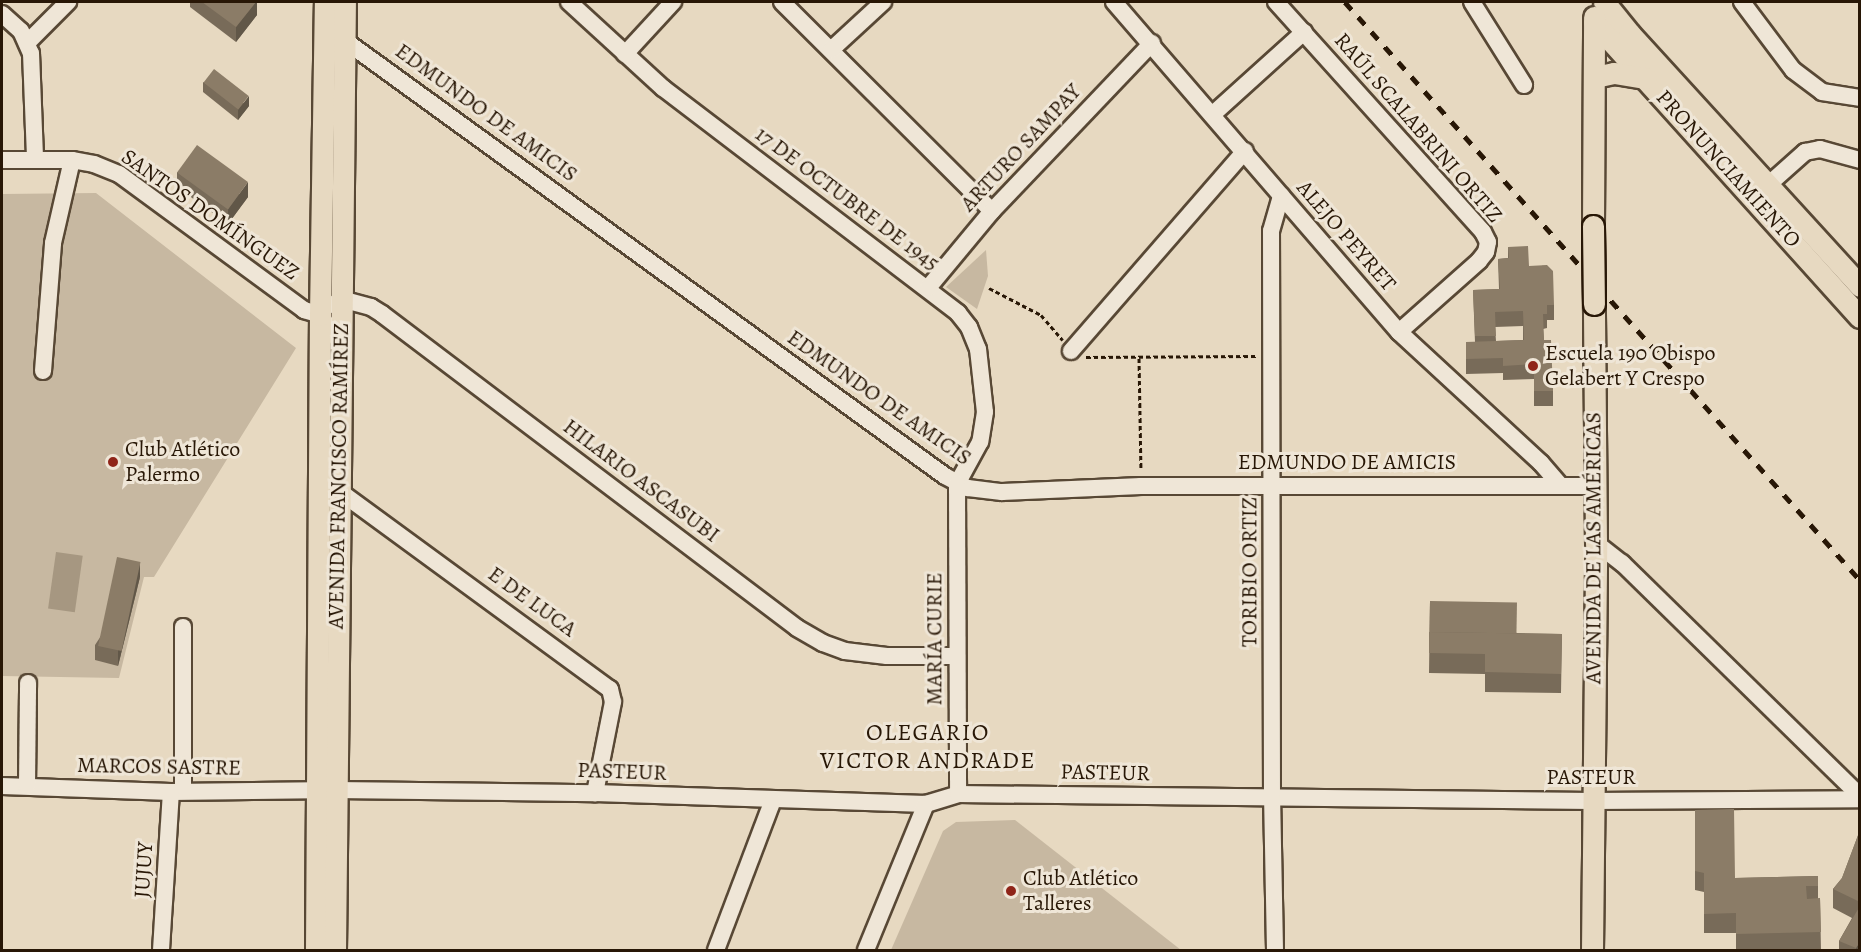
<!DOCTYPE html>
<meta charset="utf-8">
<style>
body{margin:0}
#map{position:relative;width:1861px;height:952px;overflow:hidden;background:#e7d9c1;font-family:Alegreya,serif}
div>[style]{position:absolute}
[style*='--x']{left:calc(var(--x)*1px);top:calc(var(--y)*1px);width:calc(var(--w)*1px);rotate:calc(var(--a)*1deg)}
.green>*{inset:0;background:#c7b8a1}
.water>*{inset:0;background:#a69781;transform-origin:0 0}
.path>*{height:3px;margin-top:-1.5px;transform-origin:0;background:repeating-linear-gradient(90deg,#281706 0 4.5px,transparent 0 7.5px)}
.roads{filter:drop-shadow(2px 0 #584835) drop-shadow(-2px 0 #584835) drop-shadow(0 2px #584835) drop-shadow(0 -2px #584835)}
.minor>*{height:16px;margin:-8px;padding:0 8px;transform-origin:8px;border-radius:8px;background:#efe6d7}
.major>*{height:21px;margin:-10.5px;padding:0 10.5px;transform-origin:10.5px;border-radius:10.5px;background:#e7d9c1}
.rail>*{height:4.5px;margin-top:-2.25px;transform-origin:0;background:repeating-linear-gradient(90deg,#281706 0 10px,transparent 0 20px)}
.bridges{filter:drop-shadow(2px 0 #281706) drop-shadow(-2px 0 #281706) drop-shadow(0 2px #281706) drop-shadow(0 -2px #281706)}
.major-bridge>*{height:21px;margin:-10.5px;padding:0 10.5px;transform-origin:10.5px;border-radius:10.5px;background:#e7d9c1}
.wall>*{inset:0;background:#786b59}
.shaded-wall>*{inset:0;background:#615748}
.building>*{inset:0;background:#8b7c67;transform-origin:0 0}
.dots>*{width:16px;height:16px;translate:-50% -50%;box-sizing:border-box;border:3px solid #efe6d7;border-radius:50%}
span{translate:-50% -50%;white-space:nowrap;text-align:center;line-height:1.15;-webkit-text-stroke:6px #efe6d7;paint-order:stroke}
.street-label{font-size:22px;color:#281706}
.poi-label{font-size:22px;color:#281706}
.left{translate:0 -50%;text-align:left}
.neighbourhood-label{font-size:24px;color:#281706;letter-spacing:1.5px}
.frame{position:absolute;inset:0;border:3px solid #281706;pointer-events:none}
</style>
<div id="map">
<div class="green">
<i style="clip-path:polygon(96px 193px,296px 348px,154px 577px,144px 577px,119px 678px,2px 676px,2px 194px)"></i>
<i style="clip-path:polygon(986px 250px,988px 276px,977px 309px,946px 287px)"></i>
<i style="clip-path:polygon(1015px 820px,1181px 950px,891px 950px,943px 831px,956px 822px)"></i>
</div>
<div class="water">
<i style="left:56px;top:552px;width:27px;height:57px;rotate:8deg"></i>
</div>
<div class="path">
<i style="--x:989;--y:288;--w:59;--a:27.4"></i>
<i style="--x:1041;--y:315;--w:33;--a:49"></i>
<i style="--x:1086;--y:357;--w:171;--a:-0.3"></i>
<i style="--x:1139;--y:358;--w:112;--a:89"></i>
</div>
<div class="roads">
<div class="minor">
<i style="--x:569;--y:2;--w:127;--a:42.5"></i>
<i style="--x:663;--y:88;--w:371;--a:37.3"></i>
<i style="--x:958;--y:313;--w:18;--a:52"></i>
<i style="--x:969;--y:327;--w:24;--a:68"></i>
<i style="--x:978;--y:349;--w:63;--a:83.7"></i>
<i style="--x:985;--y:412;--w:30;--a:99"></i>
<i style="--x:980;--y:442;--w:48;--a:118.7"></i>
<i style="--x:782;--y:2;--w:296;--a:44.9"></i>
<i style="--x:1114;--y:2;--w:436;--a:49.2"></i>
<i style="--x:1399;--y:332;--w:193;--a:42.7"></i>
<i style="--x:1541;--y:463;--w:29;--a:49"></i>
<i style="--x:1276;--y:2;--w:309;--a:48"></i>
<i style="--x:1483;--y:232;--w:11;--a:63"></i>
<i style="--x:1488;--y:242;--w:10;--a:101"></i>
<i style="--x:1486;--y:252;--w:11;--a:128"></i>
<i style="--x:1479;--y:261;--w:107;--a:138.4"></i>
<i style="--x:1472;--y:2;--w:98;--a:57.9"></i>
<i style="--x:1742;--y:2;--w:85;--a:53.1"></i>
<i style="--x:1793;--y:70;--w:36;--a:37"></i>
<i style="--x:1822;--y:92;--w:38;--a:9"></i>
<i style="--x:2;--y:14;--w:25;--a:42"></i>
<i style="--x:21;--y:31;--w:24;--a:66"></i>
<i style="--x:31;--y:53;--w:106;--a:87.8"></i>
<i style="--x:344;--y:40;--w:742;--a:35.96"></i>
<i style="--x:945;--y:476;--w:26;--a:28"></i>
<i style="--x:968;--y:488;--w:34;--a:7"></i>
<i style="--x:1002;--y:492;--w:139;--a:-2.5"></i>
<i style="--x:1141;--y:486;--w:454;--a:0"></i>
<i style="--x:28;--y:42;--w:57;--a:-45"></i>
<i style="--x:831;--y:50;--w:71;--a:-42.7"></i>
<i style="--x:625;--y:54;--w:71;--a:-47.3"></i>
<i style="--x:1212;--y:115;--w:124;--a:-42.1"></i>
<i style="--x:2;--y:160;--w:70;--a:0"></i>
<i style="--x:72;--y:160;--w:22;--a:10"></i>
<i style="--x:94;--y:164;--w:27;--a:22"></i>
<i style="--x:119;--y:174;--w:230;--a:36.3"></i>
<i style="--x:304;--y:310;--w:17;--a:17"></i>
<i style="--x:320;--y:315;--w:34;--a:54"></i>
<i style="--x:1768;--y:185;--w:50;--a:-41.7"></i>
<i style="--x:1805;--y:152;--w:15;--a:-11"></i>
<i style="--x:1820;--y:149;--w:41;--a:15.4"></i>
<i style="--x:928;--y:288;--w:100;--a:-50.3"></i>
<i style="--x:992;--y:211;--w:232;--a:-46.4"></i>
<i style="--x:333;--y:305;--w:10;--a:-37"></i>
<i style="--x:341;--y:299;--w:31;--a:15"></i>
<i style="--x:371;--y:307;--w:13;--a:32"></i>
<i style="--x:382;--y:314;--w:520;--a:37.11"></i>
<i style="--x:797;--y:628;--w:30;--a:30"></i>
<i style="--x:823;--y:643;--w:23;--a:20"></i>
<i style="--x:845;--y:651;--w:42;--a:6.8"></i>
<i style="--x:887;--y:656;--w:70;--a:0"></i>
<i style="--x:1071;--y:351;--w:265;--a:-49"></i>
<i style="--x:43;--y:371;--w:128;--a:-85.5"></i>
<i style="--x:53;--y:243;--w:85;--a:-77.1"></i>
<i style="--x:957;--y:484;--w:310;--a:89.8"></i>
<i style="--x:339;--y:491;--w:336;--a:36.2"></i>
<i style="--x:610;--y:689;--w:13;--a:77"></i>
<i style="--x:613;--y:702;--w:93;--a:101.2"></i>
<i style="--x:1596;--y:543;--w:33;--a:38"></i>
<i style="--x:1622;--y:563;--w:333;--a:44.4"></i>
<i style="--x:2;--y:786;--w:169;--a:2"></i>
<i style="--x:171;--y:792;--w:164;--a:-0.7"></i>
<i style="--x:335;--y:790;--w:260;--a:0.7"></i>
<i style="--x:595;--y:793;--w:331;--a:1.9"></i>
<i style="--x:926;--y:804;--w:34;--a:-17"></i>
<i style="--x:958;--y:794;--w:634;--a:0.63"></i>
<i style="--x:1592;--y:801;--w:268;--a:-0.4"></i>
<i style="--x:27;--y:786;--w:103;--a:-89.4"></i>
<i style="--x:183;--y:791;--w:164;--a:-90"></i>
<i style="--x:161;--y:950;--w:158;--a:-86.4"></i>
<i style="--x:716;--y:950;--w:160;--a:-69.2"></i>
<i style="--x:866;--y:950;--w:158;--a:-67.7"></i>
<i style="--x:1275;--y:950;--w:151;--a:-91.1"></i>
<i style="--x:1272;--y:799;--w:568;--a:-90.1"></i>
<i style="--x:1271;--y:231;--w:37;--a:-74"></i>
</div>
<div class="major">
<i style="--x:1604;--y:2;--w:40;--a:51"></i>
<i style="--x:1629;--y:33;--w:343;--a:47.6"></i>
<i style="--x:1594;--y:22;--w:397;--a:48"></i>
<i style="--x:1595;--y:77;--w:19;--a:-12"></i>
<i style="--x:1614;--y:73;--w:32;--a:9"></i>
<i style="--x:1593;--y:226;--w:209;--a:-89.7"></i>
<i style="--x:316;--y:950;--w:635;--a:-89.64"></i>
<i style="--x:320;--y:315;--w:313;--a:-89.1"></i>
<i style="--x:335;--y:950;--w:948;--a:-89.4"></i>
<i style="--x:1592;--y:950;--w:407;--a:-89.4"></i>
<i style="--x:1596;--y:543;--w:239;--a:-90.5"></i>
</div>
</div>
<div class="rail">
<i style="--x:1345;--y:2;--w:774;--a:48.3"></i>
</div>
<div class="bridges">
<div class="major-bridge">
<i style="--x:1593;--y:226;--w:78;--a:89.3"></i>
</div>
</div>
<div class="wall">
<i style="clip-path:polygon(190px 2px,257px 2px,257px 15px,236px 42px,190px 7px)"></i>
<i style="clip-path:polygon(203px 82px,249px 106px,238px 120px,203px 92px)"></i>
<i style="clip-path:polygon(177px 172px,248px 197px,228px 224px,177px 187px)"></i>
<i style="clip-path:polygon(evenodd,1508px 247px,1529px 266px,1554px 305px,1554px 320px,1547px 320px,1547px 328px,1543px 329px,1544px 340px,1553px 391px,1553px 406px,1534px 406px,1534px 379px,1503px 380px,1503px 373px,1466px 374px,1466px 342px,1475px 342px,1473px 290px,1499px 289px,1498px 259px,1508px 258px,1508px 247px,1523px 326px,1523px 340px,1496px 341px,1495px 327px,1523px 326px)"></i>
<i style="clip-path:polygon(140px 577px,118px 666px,95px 660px,95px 645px)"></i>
<i style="clip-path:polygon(1430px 601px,1517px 633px,1562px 634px,1561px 693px,1485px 692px,1485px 674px,1429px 673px)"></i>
<i style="clip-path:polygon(1695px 810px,1735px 878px,1818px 876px,1818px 899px,1820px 898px,1821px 951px,1736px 951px,1736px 933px,1704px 933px,1704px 892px,1695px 890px)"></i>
<i style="clip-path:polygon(1860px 830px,1860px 951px,1839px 951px,1839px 941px,1852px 918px,1833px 908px,1833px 889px,1842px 878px)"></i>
</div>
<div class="shaded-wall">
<i style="clip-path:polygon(256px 2px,257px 2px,257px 15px,236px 42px,236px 27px)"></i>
<i style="clip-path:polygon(249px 96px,249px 106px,238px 120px,238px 110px)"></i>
<i style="clip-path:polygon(248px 182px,248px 197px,228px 224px,228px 209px)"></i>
<i style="clip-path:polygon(140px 562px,140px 577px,118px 666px,118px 651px)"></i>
<i style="clip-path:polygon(1860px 942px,1860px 951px,1856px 951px,1856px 948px)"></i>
</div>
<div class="building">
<i style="clip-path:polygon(202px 2px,256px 2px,236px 27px)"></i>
<i style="left:214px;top:69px;width:44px;height:17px;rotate:38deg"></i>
<i style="left:197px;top:145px;width:63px;height:34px;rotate:36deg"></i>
<i style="clip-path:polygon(1528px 246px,1529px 266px,1547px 265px,1553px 271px,1554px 305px,1547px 305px,1547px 314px,1543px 314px,1544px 340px,1551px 340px,1553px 391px,1534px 391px,1534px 364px,1503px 366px,1503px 358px,1466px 359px,1466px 342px,1524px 340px,1523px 311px,1495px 312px,1496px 336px,1475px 336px,1473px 290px,1500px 289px,1498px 259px,1509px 258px,1508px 247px)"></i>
<i style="left:117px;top:557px;width:24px;height:91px;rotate:12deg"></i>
<i style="left:1430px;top:601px;width:87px;height:31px;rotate:1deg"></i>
<i style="clip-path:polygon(1429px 632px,1562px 634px,1561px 674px,1485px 672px,1485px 654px,1429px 653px)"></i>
<i style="clip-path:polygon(1734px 809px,1735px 878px,1818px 876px,1818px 886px,1806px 886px,1807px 899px,1820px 898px,1821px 932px,1736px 934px,1736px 913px,1704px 914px,1704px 873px,1695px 871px,1695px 810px)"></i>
<i style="clip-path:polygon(1860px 830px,1860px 902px,1833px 889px,1842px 878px)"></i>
<i style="clip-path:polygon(1860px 906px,1860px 942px,1856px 948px,1839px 941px)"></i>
</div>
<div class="dots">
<i style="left:1533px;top:366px;background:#8f2418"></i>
<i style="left:113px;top:462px;background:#8f2418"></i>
<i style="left:1011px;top:891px;background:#8f2418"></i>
</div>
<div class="street-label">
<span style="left:486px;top:113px;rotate:36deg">EDMUNDO DE AMICIS</span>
<span style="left:1418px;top:128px;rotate:49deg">RAÚL SCALABRINI ORTIZ</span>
<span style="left:1021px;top:148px;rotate:-47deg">ARTURO SAMPAY</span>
<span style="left:1728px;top:169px;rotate:48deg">PRONUNCIAMIENTO</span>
<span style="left:847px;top:199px;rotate:37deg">17 DE OCTUBRE DE 1945</span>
<span style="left:210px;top:215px;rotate:35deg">SANTOS DOMÍNGUEZ</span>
<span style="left:1346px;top:236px;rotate:49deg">ALEJO PEYRET</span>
<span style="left:879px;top:398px;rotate:35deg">EDMUNDO DE AMICIS</span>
<span style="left:1347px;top:463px">EDMUNDO DE AMICIS</span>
<span style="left:339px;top:476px;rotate:-89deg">AVENIDA FRANCISCO RAMÍREZ</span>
<span style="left:641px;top:481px;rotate:37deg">HILARIO ASCASUBI</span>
<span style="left:1594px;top:548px;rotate:-90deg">AVENIDA DE LAS AMÉRICAS</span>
<span style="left:1250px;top:572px;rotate:-90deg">TORIBIO ORTIZ</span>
<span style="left:532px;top:602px;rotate:36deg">E DE LUCA</span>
<span style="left:935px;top:639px;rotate:-90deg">MARÍA CURIE</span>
<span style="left:159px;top:767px;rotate:1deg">MARCOS SASTRE</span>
<span style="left:622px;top:772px;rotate:2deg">PASTEUR</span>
<span style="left:1105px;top:773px;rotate:1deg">PASTEUR</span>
<span style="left:1591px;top:778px">PASTEUR</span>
<span style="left:144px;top:870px;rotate:-86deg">JUJUY</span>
</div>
<div class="poi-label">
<span class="left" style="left:1545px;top:366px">Escuela 190 Obispo<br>Gelabert Y Crespo</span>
<span class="left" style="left:125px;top:462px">Club Atlético<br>Palermo</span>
<span class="left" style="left:1023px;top:891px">Club Atlético<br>Talleres</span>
</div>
<div class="neighbourhood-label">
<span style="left:928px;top:747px">OLEGARIO<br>VICTOR ANDRADE</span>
</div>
<div class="frame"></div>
</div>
